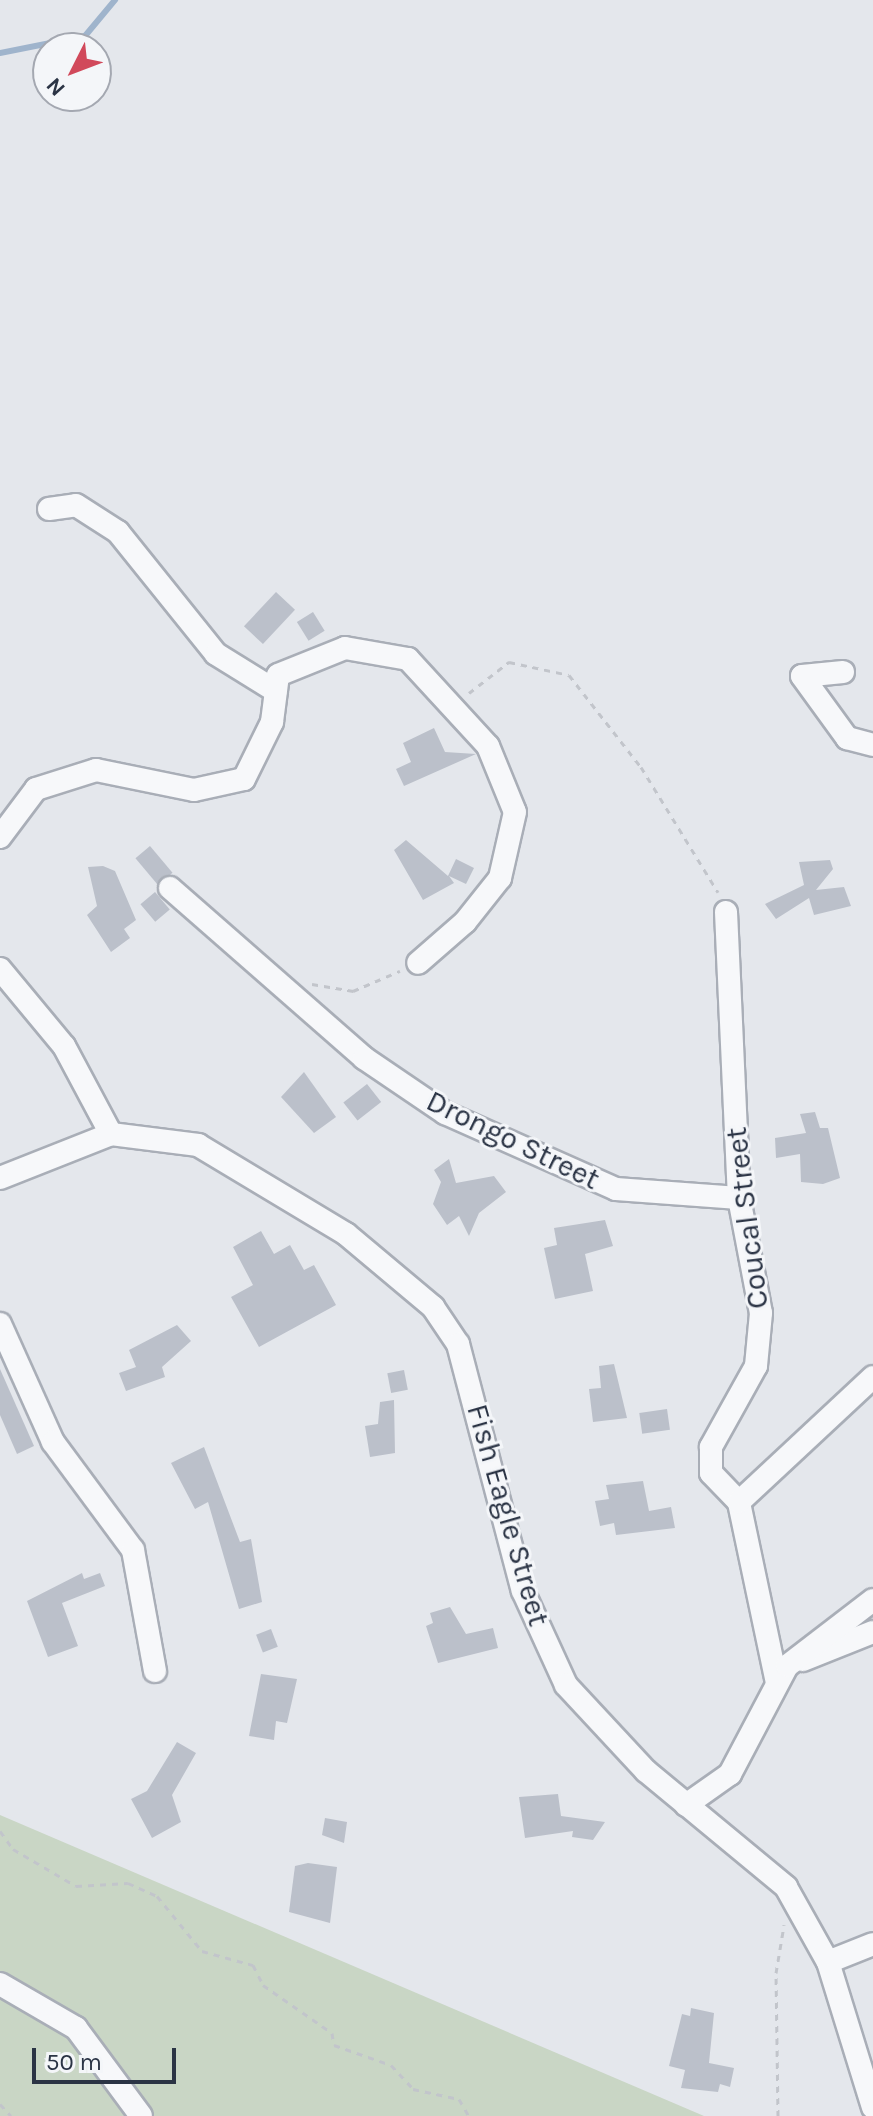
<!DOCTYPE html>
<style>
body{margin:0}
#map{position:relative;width:873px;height:2116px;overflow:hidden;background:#e4e7ec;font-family:Karla,sans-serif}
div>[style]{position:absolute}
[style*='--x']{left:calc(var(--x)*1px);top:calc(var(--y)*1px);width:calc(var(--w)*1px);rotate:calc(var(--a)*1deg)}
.green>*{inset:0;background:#c9d6c5}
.stream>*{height:6px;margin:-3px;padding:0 3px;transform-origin:3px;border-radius:3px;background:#9fb4cc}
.building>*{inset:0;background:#bbc0ca;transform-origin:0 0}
.path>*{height:3px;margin-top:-1.5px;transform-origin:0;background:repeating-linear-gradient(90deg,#c2c5cb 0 6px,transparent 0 12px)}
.roads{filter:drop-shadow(2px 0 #a9aeb7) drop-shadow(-2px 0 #a9aeb7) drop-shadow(0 2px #a9aeb7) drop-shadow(0 -2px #a9aeb7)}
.street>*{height:22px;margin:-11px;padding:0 11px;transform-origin:11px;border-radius:11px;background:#f7f8fa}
span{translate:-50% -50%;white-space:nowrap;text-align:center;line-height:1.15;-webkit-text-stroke:6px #f4f6f9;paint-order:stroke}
.street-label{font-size:30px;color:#2b3445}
.north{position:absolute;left:32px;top:32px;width:80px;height:80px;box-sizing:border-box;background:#f4f6f9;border:2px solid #a4a8b1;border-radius:50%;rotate:228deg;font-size:22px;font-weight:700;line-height:32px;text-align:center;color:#2b3445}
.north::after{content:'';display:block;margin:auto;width:28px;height:36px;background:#d1495b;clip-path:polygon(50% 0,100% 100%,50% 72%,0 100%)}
.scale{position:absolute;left:32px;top:2048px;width:144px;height:36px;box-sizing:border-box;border:4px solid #2b3445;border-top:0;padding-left:10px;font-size:24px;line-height:28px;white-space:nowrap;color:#2b3445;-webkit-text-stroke:6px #f4f6f9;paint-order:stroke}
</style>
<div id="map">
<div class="green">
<i style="clip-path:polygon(0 1815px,704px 2116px,0 2116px)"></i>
</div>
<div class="stream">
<i style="--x:0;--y:53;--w:87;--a:-11.3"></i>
<i style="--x:85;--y:36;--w:47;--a:-50.2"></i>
</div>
<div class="building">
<i style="left:276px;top:592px;width:26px;height:47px;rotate:43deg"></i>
<i style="left:313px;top:612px;width:22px;height:19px;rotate:58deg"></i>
<i style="clip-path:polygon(434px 728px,445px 752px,476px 754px,404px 786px,396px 769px,411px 762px,403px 743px)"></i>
<i style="clip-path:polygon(406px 840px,448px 876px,456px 859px,474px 868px,466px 884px,449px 876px,454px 883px,423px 900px,394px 850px)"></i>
<i style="left:150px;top:846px;width:35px;height:19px;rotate:50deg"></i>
<i style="clip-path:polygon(830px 860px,833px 869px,816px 890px,844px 887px,851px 906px,814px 915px,809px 898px,776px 919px,765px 904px,804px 885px,799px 862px)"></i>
<i style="clip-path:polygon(103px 866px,115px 871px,136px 920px,124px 929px,130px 938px,111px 952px,87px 915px,97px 906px,88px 867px)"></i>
<i style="left:155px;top:892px;width:23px;height:19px;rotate:50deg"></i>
<i style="clip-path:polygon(304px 1072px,336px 1117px,314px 1133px,281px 1097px)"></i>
<i style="left:367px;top:1084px;width:23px;height:30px;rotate:52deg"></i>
<i style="clip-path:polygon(815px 1112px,820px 1128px,828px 1128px,840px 1178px,823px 1184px,801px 1182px,800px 1154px,776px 1158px,775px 1138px,806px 1133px,800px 1114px)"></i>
<i style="clip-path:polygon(449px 1159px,456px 1183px,494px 1176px,506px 1192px,479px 1213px,469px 1236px,459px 1216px,447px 1225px,433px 1204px,441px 1182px,434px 1170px)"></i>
<i style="clip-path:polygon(605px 1220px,613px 1246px,585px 1254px,593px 1291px,555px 1299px,544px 1248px,557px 1245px,554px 1228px)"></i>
<i style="clip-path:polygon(261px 1231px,274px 1254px,290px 1245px,304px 1270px,314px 1265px,336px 1305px,259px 1347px,231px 1297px,253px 1285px,233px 1247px)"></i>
<i style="clip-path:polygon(177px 1325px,191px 1341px,162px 1367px,165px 1377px,126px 1391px,119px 1373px,136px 1367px,129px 1350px)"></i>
<i style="clip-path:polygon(614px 1364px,627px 1418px,593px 1422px,589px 1389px,601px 1388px,599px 1366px)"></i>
<i style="clip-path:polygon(0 1369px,34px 1446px,17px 1454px,0 1415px)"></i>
<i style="left:404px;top:1370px;width:20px;height:17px;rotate:79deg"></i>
<i style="clip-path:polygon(394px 1400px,395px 1453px,370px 1457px,365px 1426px,378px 1424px,380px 1402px)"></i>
<i style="left:667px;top:1409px;width:21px;height:28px;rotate:82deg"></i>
<i style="clip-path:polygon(204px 1447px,240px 1542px,251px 1539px,262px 1602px,239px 1609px,208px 1502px,195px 1509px,171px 1463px)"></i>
<i style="clip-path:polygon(643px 1481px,649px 1511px,671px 1507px,675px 1528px,616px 1535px,614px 1523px,600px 1526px,595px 1501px,609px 1499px,606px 1485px)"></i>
<i style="clip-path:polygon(82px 1573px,84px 1579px,100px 1573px,105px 1586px,62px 1603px,78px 1646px,48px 1657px,27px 1601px)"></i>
<i style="clip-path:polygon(450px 1607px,466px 1634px,493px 1628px,498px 1648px,438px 1663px,426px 1626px,433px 1623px,430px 1613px)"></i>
<i style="left:271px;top:1629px;width:19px;height:16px;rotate:69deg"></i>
<i style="clip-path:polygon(261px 1674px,297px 1679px,287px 1723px,276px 1721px,274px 1740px,249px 1736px)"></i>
<i style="clip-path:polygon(177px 1742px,196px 1753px,172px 1795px,181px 1822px,152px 1838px,131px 1799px,147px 1791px)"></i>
<i style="clip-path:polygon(558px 1794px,561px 1816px,605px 1822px,593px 1840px,572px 1837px,573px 1831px,525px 1838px,519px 1797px)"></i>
<i style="clip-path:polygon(325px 1818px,347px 1822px,344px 1843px,322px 1835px)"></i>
<i style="clip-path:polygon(308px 1863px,337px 1867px,330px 1923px,289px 1912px,295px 1866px)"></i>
<i style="clip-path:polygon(691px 2008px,714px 2013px,709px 2063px,734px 2068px,730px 2087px,720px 2084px,718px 2092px,681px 2088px,685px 2070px,669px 2066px,682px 2014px,690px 2016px)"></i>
</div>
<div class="path">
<i style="--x:469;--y:693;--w:51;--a:-37.8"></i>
<i style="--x:509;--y:662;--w:61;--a:12.2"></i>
<i style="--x:569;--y:675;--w:117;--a:52"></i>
<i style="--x:641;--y:767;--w:147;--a:58.4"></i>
<i style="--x:312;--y:984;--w:42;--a:9.7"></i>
<i style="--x:353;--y:991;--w:51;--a:-23.1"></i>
<i style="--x:0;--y:1831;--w:22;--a:54"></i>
<i style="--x:13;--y:1849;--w:73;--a:30.4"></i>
<i style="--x:76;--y:1886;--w:52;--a:-3.3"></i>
<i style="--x:128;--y:1883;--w:32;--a:24"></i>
<i style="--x:157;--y:1896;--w:71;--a:50.7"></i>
<i style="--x:202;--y:1951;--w:53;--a:15.4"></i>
<i style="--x:253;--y:1965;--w:22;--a:63"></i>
<i style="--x:263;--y:1985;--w:84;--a:34.8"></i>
<i style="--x:332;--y:2033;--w:12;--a:81"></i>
<i style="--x:334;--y:2045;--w:60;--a:19.3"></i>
<i style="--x:391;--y:2065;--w:33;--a:47"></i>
<i style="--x:413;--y:2089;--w:47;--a:12.3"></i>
<i style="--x:459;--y:2099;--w:20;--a:60"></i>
<i style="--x:0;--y:2104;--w:16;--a:47"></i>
<i style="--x:778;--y:2116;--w:143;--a:-90.8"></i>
<i style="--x:776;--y:1973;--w:49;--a:-80.5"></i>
</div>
<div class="roads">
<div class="street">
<i style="--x:49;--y:509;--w:27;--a:-8"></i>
<i style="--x:76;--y:505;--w:50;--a:32.7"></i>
<i style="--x:118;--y:532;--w:156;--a:51.2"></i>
<i style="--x:216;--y:654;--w:70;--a:31.7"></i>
<i style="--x:843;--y:672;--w:41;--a:174.4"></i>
<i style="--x:802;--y:676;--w:77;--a:54"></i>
<i style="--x:847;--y:738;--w:27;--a:15"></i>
<i style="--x:0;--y:837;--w:60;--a:-53.1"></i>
<i style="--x:36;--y:789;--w:63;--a:-17.6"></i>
<i style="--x:96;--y:770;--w:100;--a:11.5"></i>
<i style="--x:194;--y:790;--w:51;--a:-12.4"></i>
<i style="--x:244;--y:779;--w:64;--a:-63.8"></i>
<i style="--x:272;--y:722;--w:47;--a:-82.7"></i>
<i style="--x:278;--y:675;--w:72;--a:-21.9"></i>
<i style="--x:345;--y:648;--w:64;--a:9.9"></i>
<i style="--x:408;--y:659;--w:118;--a:47.4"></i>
<i style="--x:488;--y:746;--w:71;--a:67.8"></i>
<i style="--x:515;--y:812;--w:68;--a:102.8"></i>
<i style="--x:500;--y:878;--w:56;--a:128.5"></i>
<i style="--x:465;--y:922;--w:62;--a:138.9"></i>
<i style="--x:170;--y:888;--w:258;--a:41.2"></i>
<i style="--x:364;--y:1058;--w:98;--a:34.2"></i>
<i style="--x:445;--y:1113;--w:187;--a:24"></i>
<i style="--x:616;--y:1189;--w:123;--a:4.2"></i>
<i style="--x:726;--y:912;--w:286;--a:87.4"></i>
<i style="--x:739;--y:1198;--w:117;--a:79.2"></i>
<i style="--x:761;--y:1313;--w:53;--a:95.4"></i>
<i style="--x:756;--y:1366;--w:93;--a:119.1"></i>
<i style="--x:711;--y:1447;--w:26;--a:90"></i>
<i style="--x:711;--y:1473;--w:40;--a:46"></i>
<i style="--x:0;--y:969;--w:100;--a:50.3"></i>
<i style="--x:64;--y:1046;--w:100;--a:61.9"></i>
<i style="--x:0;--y:1178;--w:119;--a:-21.6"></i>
<i style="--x:111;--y:1134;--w:88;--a:7.2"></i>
<i style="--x:198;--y:1145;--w:173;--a:31"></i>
<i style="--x:346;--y:1234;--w:114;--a:40"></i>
<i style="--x:433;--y:1307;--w:45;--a:56"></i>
<i style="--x:458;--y:1344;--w:255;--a:75.3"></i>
<i style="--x:523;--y:1591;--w:103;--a:65.4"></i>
<i style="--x:566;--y:1685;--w:117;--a:47.1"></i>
<i style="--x:646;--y:1771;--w:182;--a:39.6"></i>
<i style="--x:786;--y:1887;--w:86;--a:60.8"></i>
<i style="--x:828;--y:1962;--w:152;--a:72.8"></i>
<i style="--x:0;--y:1324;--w:129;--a:65.8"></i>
<i style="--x:53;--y:1442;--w:134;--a:53.5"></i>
<i style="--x:133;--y:1550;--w:123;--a:79.7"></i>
<i style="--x:803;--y:1660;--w:75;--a:-21.8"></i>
<i style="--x:777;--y:1683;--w:185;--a:-101.9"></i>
<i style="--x:739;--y:1502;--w:183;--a:-43"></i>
<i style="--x:686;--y:1805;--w:54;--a:-35.2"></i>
<i style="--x:730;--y:1774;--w:122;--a:-62.2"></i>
<i style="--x:787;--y:1666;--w:108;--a:-37.5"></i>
<i style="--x:828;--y:1962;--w:48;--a:-21.8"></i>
<i style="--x:0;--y:1984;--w:88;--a:30.1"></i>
<i style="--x:76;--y:2028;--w:109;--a:53.5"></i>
</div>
</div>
<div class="street-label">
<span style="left:513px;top:1140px;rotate:26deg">Drongo Street</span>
<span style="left:747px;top:1218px;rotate:-97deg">Coucal Street</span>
<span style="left:508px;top:1515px;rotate:74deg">Fish Eagle Street</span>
</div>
<div class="north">N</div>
<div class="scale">50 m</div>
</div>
